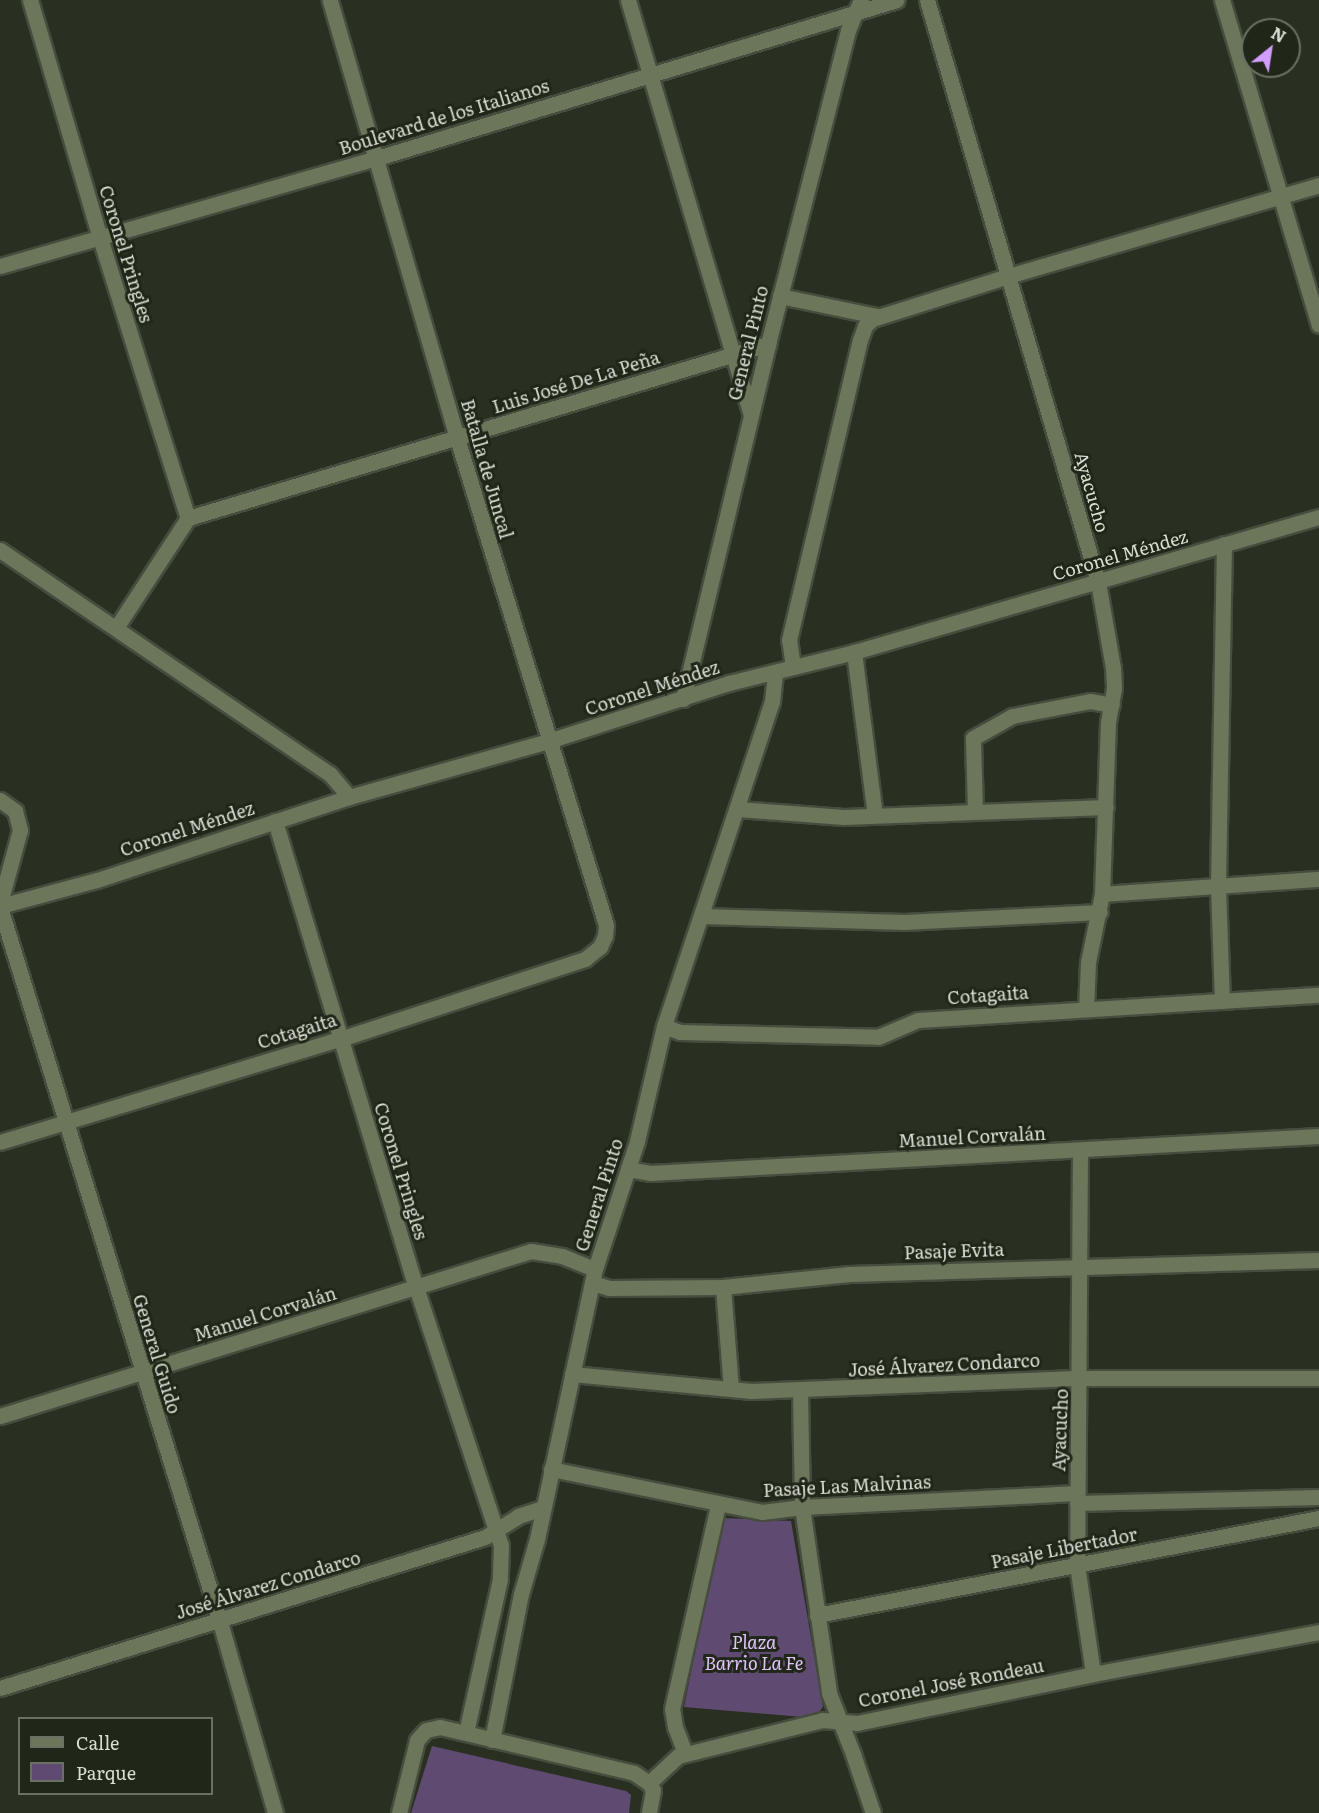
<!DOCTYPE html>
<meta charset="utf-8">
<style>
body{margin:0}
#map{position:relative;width:1319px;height:1813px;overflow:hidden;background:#2a3021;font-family:Literata,serif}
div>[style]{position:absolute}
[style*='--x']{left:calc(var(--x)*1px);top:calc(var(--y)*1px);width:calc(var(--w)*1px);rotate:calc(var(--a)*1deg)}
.green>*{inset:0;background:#5f4a71}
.roads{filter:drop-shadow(2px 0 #464c3e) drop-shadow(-2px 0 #464c3e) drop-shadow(0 2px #464c3e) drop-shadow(0 -2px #464c3e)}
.minor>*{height:15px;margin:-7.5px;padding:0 7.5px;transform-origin:7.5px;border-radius:7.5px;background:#6b765a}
span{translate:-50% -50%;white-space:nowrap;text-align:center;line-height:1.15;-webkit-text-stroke:6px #202618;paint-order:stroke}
.street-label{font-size:18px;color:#daded5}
.park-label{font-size:18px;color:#e0c5fa;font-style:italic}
.legend{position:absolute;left:18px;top:1717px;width:195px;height:78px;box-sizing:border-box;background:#202618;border:2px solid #6a7064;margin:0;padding:8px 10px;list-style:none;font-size:18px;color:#daded5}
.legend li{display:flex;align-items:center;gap:12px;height:30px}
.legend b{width:30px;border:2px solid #6a7064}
.north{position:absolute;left:1241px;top:18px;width:60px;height:60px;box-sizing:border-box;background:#202618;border:2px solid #6a7064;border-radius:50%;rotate:30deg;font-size:16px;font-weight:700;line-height:24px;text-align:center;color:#daded5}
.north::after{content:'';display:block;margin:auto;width:21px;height:27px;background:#d19dfe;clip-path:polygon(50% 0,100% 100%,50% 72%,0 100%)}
</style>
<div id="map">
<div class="green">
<i style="clip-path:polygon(722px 1518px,791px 1521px,823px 1707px,814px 1718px,684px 1707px)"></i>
<i style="clip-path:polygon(432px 1746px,626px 1791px,631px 1795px,629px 1813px,411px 1813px)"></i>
</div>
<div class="roads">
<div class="minor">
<i style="--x:30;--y:0;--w:248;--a:73.6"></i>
<i style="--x:100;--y:238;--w:294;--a:72.6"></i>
<i style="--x:628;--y:0;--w:431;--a:73.5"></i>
<i style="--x:927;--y:0;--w:607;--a:73.63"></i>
<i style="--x:1098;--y:582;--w:87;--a:80.1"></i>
<i style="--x:1113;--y:668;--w:20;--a:87"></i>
<i style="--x:1114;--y:688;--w:35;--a:100"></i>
<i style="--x:1108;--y:722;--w:172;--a:92"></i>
<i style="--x:1102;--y:894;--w:69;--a:101.6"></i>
<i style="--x:1088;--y:962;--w:47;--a:92.4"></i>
<i style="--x:1222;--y:0;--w:339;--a:73.4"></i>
<i style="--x:0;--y:266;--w:392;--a:-16"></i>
<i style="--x:377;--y:158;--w:543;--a:-16.9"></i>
<i style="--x:780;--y:296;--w:99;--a:11.7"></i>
<i style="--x:188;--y:518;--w:606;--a:-16.7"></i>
<i style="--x:0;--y:550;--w:399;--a:34.2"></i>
<i style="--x:330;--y:774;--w:30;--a:50"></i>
<i style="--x:116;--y:628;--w:131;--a:-56.8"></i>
<i style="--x:854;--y:652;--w:164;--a:82.7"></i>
<i style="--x:793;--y:667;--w:27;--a:-98"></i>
<i style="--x:789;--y:640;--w:308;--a:-76.7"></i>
<i style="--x:860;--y:340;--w:15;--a:-70"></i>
<i style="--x:865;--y:326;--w:10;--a:-45"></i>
<i style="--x:872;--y:319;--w:143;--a:-17.5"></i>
<i style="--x:1008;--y:276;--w:324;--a:-16.3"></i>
<i style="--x:683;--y:699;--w:365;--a:-76.5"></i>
<i style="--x:768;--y:344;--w:324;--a:-75.7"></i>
<i style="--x:848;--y:30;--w:33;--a:-67"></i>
<i style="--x:0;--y:800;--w:19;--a:36"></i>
<i style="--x:15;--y:811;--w:20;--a:75"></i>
<i style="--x:20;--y:830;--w:76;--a:105.3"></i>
<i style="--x:738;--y:809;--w:106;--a:4.3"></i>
<i style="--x:844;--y:817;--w:262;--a:-2.2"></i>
<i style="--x:975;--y:811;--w:73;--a:-91.6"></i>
<i style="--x:973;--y:738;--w:45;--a:-29.4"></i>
<i style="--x:1012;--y:716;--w:79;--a:-10.9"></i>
<i style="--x:1090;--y:701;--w:22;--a:10"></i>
<i style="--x:275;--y:821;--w:487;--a:73.2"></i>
<i style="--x:416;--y:1287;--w:272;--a:71.8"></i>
<i style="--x:501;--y:1545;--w:34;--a:92"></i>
<i style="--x:500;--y:1579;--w:157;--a:102.5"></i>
<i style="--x:1102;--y:894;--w:218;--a:-4"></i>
<i style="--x:0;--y:906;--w:100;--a:-15"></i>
<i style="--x:97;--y:880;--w:265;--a:-18.2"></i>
<i style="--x:349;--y:797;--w:207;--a:-15.7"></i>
<i style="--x:548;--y:741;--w:190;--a:-17.8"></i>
<i style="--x:729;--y:683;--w:129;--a:-13.9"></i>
<i style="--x:854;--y:652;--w:484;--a:-16.2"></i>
<i style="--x:0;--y:907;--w:748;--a:72.9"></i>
<i style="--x:220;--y:1622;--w:199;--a:73.9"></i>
<i style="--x:702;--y:916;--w:202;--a:1.7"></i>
<i style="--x:904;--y:922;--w:196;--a:-2.9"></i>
<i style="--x:1222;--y:1001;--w:115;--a:-92"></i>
<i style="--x:1218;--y:886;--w:342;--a:-89"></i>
<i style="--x:664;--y:1026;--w:17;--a:21"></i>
<i style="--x:680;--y:1032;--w:198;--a:1.4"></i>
<i style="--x:878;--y:1037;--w:43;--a:-23"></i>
<i style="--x:918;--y:1020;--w:402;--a:-3.6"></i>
<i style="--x:0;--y:1142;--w:355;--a:-16.9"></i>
<i style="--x:340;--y:1039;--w:258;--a:-18.1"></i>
<i style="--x:585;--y:959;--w:19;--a:-39"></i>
<i style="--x:600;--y:947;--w:12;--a:-66"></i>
<i style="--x:605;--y:936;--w:11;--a:-85"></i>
<i style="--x:606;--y:925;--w:509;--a:-107.01"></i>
<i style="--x:457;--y:438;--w:456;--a:-106.2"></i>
<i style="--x:1080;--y:1150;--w:415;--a:90.4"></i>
<i style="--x:1077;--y:1565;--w:110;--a:81.6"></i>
<i style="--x:628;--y:1169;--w:22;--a:10"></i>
<i style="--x:650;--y:1173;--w:670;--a:-3.17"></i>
<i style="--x:592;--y:1283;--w:18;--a:16"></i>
<i style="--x:609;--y:1288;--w:114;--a:-0.5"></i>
<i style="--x:723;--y:1287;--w:127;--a:-5.9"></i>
<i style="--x:849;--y:1274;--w:470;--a:-1.7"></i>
<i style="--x:723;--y:1287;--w:102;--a:85.5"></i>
<i style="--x:572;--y:1374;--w:180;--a:5.4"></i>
<i style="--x:751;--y:1391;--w:330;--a:-2.3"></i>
<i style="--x:1081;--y:1378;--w:238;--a:0"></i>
<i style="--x:800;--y:1391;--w:116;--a:89"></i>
<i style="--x:802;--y:1507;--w:188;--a:81.7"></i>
<i style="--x:829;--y:1693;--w:66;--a:68.5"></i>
<i style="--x:853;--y:1754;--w:62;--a:71.3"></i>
<i style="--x:0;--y:1416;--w:556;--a:-17.26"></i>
<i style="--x:531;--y:1251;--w:31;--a:9"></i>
<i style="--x:562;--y:1256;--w:35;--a:22"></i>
<i style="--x:551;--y:1469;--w:215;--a:11.5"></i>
<i style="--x:762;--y:1512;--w:40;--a:-7.1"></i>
<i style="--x:802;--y:1507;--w:275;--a:-2.9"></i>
<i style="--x:1077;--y:1503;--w:242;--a:-1.4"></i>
<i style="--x:817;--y:1615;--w:511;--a:-10.94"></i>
<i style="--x:0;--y:1688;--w:508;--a:-17.29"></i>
<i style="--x:485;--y:1537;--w:39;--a:-32"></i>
<i style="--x:518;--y:1516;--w:26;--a:-18"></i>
<i style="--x:492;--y:1740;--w:149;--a:-78.8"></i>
<i style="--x:521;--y:1594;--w:57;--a:-73.8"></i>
<i style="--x:537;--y:1539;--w:276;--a:-77.9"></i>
<i style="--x:595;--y:1269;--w:135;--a:-71.8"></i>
<i style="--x:637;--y:1141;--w:118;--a:-76.8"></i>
<i style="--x:664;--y:1026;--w:342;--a:-71.6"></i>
<i style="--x:772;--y:702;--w:30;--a:-84"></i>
<i style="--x:685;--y:1753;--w:28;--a:-111"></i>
<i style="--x:675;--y:1727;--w:18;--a:-99"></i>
<i style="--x:672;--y:1709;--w:209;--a:-77.3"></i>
<i style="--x:649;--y:1783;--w:40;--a:-43"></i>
<i style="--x:678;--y:1756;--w:148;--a:-14"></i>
<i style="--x:822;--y:1720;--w:35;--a:5"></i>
<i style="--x:857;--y:1723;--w:241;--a:-11.7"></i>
<i style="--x:1093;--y:1674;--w:230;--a:-10.5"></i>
<i style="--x:399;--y:1813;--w:75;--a:-76.1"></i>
<i style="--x:417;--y:1740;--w:13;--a:-48"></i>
<i style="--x:426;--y:1730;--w:14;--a:-12"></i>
<i style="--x:440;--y:1727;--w:199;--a:13.3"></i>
<i style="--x:634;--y:1773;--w:18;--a:34"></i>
<i style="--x:649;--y:1783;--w:8;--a:60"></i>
<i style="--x:653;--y:1790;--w:23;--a:100"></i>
</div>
</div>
<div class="street-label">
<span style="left:444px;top:117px;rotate:-17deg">Boulevard de los Italianos</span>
<span style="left:126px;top:254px;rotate:73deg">Coronel Pringles</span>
<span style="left:748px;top:343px;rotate:-76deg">General Pinto</span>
<span style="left:576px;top:382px;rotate:-17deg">Luis José De La Peña</span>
<span style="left:487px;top:469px;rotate:74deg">Batalla de Juncal</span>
<span style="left:1092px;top:492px;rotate:74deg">Ayacucho</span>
<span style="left:1120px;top:555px;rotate:-16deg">Coronel Méndez</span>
<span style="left:652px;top:688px;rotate:-18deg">Coronel Méndez</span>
<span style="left:187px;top:829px;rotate:-18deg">Coronel Méndez</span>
<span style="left:988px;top:995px;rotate:-4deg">Cotagaita</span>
<span style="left:297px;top:1031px;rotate:-17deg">Cotagaita</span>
<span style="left:972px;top:1137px;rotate:-3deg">Manuel Corvalán</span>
<span style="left:401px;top:1171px;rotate:73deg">Coronel Pringles</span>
<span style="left:599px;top:1195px;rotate:-72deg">General Pinto</span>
<span style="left:954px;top:1251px;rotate:-2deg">Pasaje Evita</span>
<span style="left:265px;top:1314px;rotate:-17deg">Manuel Corvalán</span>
<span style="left:157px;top:1354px;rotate:73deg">General Guido</span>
<span style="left:944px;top:1365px;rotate:-3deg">José Álvarez Condarco</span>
<span style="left:1060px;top:1430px;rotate:-88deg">Ayacucho</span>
<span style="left:847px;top:1486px;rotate:-3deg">Pasaje Las Malvinas</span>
<span style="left:1064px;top:1548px;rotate:-11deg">Pasaje Libertador</span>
<span style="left:268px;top:1585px;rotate:-17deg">José Álvarez Condarco</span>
<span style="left:951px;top:1683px;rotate:-11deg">Coronel José Rondeau</span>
</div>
<div class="park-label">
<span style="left:754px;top:1653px">Plaza<br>Barrio La Fe</span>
</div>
<ul class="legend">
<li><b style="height:8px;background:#6b765a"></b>Calle</li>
<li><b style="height:16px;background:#5f4a71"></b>Parque</li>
</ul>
<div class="north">N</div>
</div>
